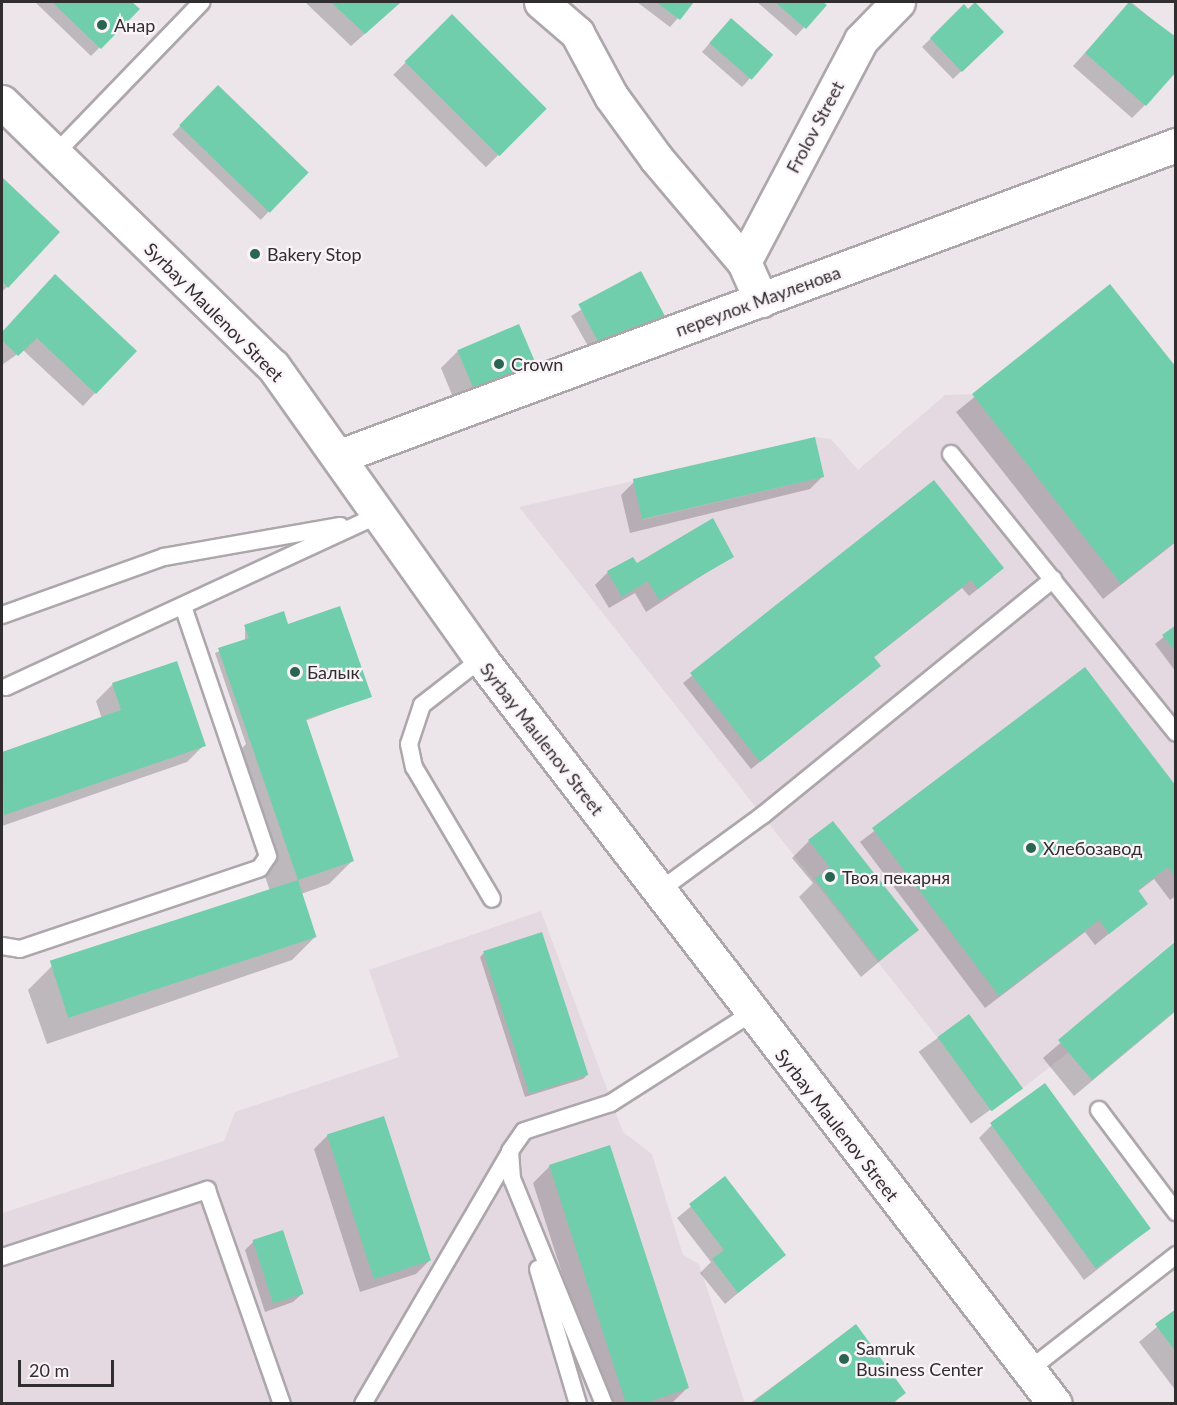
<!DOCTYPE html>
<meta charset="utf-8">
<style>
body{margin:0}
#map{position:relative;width:1177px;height:1405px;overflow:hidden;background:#ece6ea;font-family:Lato,sans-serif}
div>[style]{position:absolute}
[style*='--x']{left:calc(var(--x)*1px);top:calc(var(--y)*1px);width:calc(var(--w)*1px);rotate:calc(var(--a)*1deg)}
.built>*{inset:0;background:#e5d9e1}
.shadow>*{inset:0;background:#0003;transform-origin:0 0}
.building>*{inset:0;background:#71ceac;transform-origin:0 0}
.roads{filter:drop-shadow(2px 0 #ada7ab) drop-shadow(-2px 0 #ada7ab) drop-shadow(0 2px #ada7ab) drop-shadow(0 -2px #ada7ab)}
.lane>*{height:16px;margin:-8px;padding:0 8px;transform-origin:8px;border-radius:8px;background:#fff}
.street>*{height:33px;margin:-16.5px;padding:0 16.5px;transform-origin:16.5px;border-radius:16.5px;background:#fff}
.secondary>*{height:33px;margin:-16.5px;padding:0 16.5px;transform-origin:16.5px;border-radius:16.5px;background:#fff}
.dots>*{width:16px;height:16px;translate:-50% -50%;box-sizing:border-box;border:3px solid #faf3f8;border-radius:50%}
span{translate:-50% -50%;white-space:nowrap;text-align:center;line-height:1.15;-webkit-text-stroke:4.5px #faf3f8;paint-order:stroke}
.poi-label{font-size:18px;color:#302e2f}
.left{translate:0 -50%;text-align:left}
.street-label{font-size:18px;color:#302e2f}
.frame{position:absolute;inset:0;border:3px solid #302e2f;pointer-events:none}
.scale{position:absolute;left:18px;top:1360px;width:96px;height:27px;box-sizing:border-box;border:3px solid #302e2f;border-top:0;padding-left:8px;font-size:18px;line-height:21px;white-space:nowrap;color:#302e2f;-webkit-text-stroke:4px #faf3f8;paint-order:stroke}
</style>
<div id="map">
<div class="built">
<i style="clip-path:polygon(972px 394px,1121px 583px,1175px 541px,1175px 941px,1059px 1040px,1069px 1052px,1023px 1088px,969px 1014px,937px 1037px,519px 507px,633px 481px,643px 520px,824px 477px,815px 437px,831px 439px,858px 470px,945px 395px)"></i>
<i style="clip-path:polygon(541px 911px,623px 1132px,652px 1154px,683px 1255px,699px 1264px,745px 1403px,2px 1403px,2px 1213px,224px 1141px,235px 1112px,399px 1057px,369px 970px)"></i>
</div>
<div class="shadow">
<i style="clip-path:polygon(35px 2px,130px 2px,138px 9px,91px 56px)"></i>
<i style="clip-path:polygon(305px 2px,401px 2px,351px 46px)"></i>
<i style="clip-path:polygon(637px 2px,692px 2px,670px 27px)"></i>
<i style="clip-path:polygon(757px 2px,821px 2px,825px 5px,796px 36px)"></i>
<i style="clip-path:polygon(1131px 2px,1176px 39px,1145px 105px,1132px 118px,1073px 66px)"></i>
<i style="clip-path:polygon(964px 6px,1002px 32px,953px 79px,922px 47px)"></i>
<i style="left:452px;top:16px;width:131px;height:83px;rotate:45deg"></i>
<i style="clip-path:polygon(722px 29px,771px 55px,742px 87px,702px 52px)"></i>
<i style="left:218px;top:87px;width:123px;height:66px;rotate:44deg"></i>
<i style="clip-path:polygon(2px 179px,58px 232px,2px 292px)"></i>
<i style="clip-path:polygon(640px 273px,596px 360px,571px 316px)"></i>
<i style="clip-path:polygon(1110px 287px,1176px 369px,1176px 542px,1103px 599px,956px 412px)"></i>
<i style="clip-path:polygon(43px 289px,95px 393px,83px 406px,23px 350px,2px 365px,2px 333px)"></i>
<i style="clip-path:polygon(519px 326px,462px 419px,441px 368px,458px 351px)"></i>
<i style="clip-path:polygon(823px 476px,810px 489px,630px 533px,621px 495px,634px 482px)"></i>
<i style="clip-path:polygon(934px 482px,993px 577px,969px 596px,962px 588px,873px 658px,871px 674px,751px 769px,683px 683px)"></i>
<i style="clip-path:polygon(732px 556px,646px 612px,635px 593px,609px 608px,595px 585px,608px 572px,636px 565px)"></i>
<i style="clip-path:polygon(245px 626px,287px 626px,370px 696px,305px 721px,353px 860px,329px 884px,301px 894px,315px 937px,292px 960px,47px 1044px,28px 990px,52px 966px,270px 891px,227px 764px,246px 744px,215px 653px,245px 640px)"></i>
<i style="clip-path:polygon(1176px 627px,1176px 672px,1155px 644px)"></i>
<i style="clip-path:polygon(1085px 669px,1176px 788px,1176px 896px,1170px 900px,1154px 879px,1137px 892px,1146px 904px,1095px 945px,1085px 932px,985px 1008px,860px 842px)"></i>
<i style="clip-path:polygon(113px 684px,204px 745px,187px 762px,2px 826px,2px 753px,102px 719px,96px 701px)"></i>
<i style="clip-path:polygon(809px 841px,917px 930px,861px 977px,799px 897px,813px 883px,792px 858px)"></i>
<i style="clip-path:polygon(1176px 943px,1176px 1011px,1074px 1096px,1043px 1058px)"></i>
<i style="clip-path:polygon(484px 953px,587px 1075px,583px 1079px,525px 1097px,480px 957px)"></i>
<i style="left:968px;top:1016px;width:89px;height:61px;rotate:54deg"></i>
<i style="clip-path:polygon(383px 1118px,429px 1261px,416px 1274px,360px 1292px,314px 1149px,327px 1136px)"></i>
<i style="clip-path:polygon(992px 1125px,1150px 1228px,1084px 1280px,979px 1138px)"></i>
<i style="clip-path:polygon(550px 1166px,687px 1388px,671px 1404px,604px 1404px,533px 1183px)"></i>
<i style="clip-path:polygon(725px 1178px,784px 1255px,725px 1304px,700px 1273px,711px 1262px,677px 1218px)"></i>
<i style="clip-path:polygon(254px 1241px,302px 1294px,293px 1302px,265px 1312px,245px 1250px)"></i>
<i style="clip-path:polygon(1176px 1311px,1176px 1391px,1139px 1342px)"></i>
<i style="clip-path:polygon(855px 1326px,904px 1393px,893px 1404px,749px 1404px)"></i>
</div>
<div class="building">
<i style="clip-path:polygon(52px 2px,132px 2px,140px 9px,101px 49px)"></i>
<i style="clip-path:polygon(331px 2px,401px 2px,365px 34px)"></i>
<i style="clip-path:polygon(656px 2px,694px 2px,680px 20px)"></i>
<i style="clip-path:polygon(775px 2px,823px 2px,827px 5px,806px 29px)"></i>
<i style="clip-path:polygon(975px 2px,1004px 32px,962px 72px,930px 38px,964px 4px,968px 9px)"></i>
<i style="clip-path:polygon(1129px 2px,1176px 37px,1176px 72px,1146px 106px,1085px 53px)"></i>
<i style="left:452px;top:14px;width:134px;height:67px;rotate:45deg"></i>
<i style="left:731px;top:18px;width:56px;height:33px;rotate:41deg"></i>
<i style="left:218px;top:85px;width:126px;height:56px;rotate:44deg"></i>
<i style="clip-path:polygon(2px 177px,60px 232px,8px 288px,2px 281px)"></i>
<i style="left:641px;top:271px;width:55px;height:71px;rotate:62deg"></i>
<i style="clip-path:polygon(55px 274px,137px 351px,96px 394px,37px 338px,18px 356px,2px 340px,2px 332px)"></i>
<i style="clip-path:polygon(1110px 284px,1176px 367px,1176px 541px,1121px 584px,972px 394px)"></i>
<i style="left:519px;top:324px;width:57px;height:67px;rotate:67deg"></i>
<i style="left:815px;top:437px;width:41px;height:187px;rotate:77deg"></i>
<i style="clip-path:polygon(934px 480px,1004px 568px,978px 589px,971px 580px,874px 657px,881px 666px,760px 762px,690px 673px)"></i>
<i style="clip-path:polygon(713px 518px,734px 557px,659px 600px,648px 581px,622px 597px,607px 571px,633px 557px,637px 563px)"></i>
<i style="clip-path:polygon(340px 606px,372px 697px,306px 719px,354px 861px,298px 880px,218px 648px,249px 638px,244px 625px,284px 611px,288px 624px)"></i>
<i style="clip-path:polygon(1176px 625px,1176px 652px,1162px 635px)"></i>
<i style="clip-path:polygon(177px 661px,206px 746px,4px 815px,2px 752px,121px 710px,112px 683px)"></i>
<i style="clip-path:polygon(1085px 667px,1176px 786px,1176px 878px,1168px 867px,1138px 890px,1148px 904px,1109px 934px,1099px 920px,999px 996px,872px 828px)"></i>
<i style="clip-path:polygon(833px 821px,919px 930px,879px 961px,815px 879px,830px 867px,808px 840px)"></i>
<i style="left:298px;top:880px;width:60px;height:261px;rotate:72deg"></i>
<i style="left:542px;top:932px;width:150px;height:62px;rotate:72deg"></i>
<i style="clip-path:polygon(1176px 941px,1176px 1010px,1092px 1080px,1058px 1040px)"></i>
<i style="left:969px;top:1014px;width:92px;height:39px;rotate:54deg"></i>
<i style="left:1045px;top:1083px;width:180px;height:68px;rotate:54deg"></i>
<i style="left:384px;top:1116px;width:152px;height:60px;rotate:72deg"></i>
<i style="clip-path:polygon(610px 1145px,689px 1388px,642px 1404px,626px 1404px,549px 1165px)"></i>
<i style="clip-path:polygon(725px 1176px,786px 1255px,738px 1293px,712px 1259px,724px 1250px,689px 1204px)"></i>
<i style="left:283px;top:1230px;width:67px;height:32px;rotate:72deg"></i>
<i style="clip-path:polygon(1176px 1309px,1176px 1352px,1155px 1324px)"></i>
<i style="clip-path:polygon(856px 1324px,906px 1393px,891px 1404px,751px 1404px)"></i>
</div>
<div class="roads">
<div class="lane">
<i style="--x:55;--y:154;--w:211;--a:-46"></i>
<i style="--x:951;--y:454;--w:358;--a:51.1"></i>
<i style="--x:2;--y:615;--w:172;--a:-19.7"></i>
<i style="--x:164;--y:557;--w:179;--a:-10"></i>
<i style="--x:481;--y:659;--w:75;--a:142.1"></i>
<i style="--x:422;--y:705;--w:41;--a:108.4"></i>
<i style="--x:409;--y:744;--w:24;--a:78"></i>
<i style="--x:414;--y:767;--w:153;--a:59.4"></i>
<i style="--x:6;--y:687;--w:412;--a:-24.8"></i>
<i style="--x:659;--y:891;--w:129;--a:-36.2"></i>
<i style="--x:763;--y:815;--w:374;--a:-39.1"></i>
<i style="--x:2;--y:946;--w:18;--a:9"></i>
<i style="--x:20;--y:949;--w:253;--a:-18.6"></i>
<i style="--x:260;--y:868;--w:14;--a:-56"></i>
<i style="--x:268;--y:856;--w:264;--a:-108.8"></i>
<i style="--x:1099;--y:1110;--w:128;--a:53"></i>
<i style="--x:2;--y:1257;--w:216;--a:-18.1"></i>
<i style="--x:207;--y:1190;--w:227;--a:70.7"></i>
<i style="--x:538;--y:1269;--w:141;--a:73.5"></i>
<i style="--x:1029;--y:1370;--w:187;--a:-38"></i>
<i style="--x:363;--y:1404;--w:292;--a:-59.7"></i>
<i style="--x:604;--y:1404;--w:243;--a:-112.2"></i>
<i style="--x:512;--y:1179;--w:28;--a:-94"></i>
<i style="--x:510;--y:1151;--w:24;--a:-55"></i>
<i style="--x:524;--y:1131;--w:91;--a:-17.8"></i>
<i style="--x:611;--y:1103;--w:165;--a:-32.6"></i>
</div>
<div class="street">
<i style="--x:541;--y:2;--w:48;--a:40.7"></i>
<i style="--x:577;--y:33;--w:72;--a:61.6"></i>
<i style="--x:611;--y:96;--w:77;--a:54"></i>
<i style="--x:656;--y:158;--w:136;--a:49.8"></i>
<i style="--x:744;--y:262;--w:42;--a:65.9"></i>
<i style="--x:744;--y:262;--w:251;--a:-62.2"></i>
<i style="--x:861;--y:40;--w:53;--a:-45.8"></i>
<i style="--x:340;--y:456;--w:892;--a:-20.41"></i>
</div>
<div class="secondary">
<i style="--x:2;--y:102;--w:378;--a:44.3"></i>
<i style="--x:273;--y:366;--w:359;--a:54.6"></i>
<i style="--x:481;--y:659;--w:940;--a:52.39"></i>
</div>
</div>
<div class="dots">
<i style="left:102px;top:25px;background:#296651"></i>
<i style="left:255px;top:254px;background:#296651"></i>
<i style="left:499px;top:364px;background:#296651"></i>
<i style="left:295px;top:672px;background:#296651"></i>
<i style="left:1031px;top:848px;background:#296651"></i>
<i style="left:830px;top:877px;background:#296651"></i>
<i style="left:844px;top:1359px;background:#296651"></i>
</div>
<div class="poi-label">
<span class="left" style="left:114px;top:25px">Анар</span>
<span class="left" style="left:267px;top:254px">Bakery Stop</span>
<span class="left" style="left:511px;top:364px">Crown</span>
<span class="left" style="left:307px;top:672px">Балык</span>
<span class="left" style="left:1043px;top:848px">Хлебозавод</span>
<span class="left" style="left:842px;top:877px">Твоя пекарня</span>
<span class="left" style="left:856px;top:1359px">Samruk<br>Business Center</span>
</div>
<div class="street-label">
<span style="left:815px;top:127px;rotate:-62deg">Frolov Street</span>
<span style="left:758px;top:301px;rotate:-20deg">переулок Мауленова</span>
<span style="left:214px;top:312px;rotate:45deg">Syrbay Maulenov Street</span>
<span style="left:542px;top:739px;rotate:52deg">Syrbay Maulenov Street</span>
<span style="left:837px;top:1125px;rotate:52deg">Syrbay Maulenov Street</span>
</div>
<div class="frame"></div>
<div class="scale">20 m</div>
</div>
